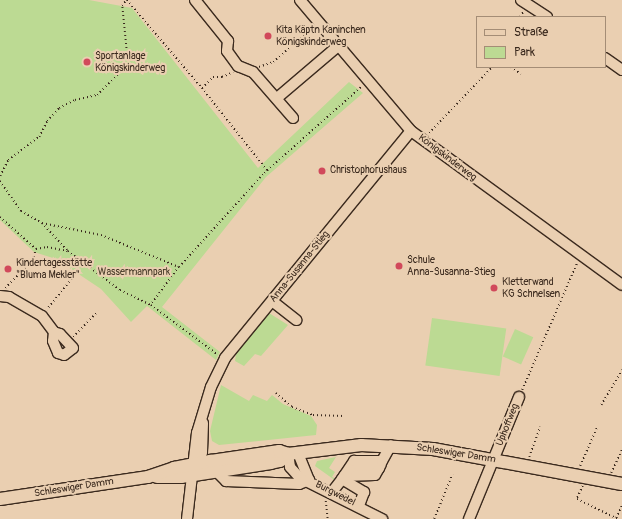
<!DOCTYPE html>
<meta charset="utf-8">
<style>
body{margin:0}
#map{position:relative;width:622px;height:519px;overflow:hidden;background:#eacfb1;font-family:Pangolin,sans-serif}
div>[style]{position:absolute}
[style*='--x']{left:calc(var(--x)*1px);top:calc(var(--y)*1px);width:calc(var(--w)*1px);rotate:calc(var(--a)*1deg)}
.green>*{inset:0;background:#bcda93;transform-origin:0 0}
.path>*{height:1.5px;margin-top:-0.75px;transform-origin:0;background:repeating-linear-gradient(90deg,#3b2a1e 0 1px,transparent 0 4px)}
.roads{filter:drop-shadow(1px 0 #3b2a1e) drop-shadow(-1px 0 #3b2a1e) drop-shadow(0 1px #3b2a1e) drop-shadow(0 -1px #3b2a1e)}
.minor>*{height:10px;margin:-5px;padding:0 5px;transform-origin:5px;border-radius:5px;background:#eacfb1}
.major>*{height:12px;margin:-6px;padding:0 6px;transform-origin:6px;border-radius:6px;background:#eacfb1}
.dots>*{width:11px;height:11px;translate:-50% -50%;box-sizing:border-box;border:2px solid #eacfb1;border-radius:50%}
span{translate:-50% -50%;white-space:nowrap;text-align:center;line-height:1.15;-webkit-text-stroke:4px #eacfb1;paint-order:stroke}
.poi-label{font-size:10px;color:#3b2a1e}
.left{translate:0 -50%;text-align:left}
.street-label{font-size:10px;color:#3b2a1e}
.park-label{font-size:10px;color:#483c2a}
.legend{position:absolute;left:476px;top:16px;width:130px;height:52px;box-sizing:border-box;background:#eacfb1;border:1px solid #a48d76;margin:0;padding:5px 7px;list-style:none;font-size:12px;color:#3b2a1e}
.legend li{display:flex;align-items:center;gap:8px;height:20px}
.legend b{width:20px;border:1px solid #a48d76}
</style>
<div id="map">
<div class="green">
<i style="clip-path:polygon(0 0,89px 0,132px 8px,258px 168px,349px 82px,363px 93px,266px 177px,162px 307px,220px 352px,216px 360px,147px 306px,131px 322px,101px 289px,56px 259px,34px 252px,0 220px)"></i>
<i style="clip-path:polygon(269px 313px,288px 325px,261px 356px,255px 354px,244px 366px,235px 361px,236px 354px)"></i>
<i style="left:432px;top:318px;width:75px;height:48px;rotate:8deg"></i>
<i style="left:515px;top:329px;width:20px;height:30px;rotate:24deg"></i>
<i style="clip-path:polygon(221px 385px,249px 401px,253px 395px,267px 401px,272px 395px,283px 404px,311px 416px,317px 425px,316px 435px,219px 445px,212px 441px,210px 431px)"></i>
<i style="clip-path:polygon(336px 457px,329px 468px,335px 472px,332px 477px,338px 480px,336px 481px,315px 466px,317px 461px)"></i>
</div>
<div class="path">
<i style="--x:127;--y:0;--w:116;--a:49.6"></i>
<i style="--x:202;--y:88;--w:16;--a:-45"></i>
<i style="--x:213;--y:77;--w:9;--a:0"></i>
<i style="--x:222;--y:77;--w:12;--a:-24"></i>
<i style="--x:520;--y:17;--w:6;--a:-59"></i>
<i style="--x:259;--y:67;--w:15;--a:-20"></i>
<i style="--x:273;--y:62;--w:53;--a:-41.2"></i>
<i style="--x:511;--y:67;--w:12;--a:35"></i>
<i style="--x:202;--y:88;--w:105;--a:51.6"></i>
<i style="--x:429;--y:133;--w:91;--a:-46.3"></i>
<i style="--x:0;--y:176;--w:18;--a:-63"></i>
<i style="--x:8;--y:160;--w:39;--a:-37"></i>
<i style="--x:39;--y:137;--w:18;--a:-63"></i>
<i style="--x:47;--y:121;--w:18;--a:-47"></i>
<i style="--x:59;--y:108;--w:18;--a:-27"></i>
<i style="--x:75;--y:100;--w:23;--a:-13"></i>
<i style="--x:97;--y:95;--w:34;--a:-45"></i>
<i style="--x:121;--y:71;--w:16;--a:-68"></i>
<i style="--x:127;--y:56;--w:50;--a:-95.7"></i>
<i style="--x:122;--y:6;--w:7;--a:-56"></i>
<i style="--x:0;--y:181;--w:37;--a:55"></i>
<i style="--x:21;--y:211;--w:24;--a:30"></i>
<i style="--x:42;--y:223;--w:37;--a:47"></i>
<i style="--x:0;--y:217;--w:48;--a:41.6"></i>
<i style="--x:36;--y:249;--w:11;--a:-10"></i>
<i style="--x:47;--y:247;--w:21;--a:11"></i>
<i style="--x:68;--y:251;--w:65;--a:36.9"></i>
<i style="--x:120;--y:290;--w:34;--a:26"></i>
<i style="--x:151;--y:305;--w:82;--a:36.6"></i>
<i style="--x:42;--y:223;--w:60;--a:11.5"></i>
<i style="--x:101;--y:235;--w:84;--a:22.3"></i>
<i style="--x:179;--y:267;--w:47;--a:126.4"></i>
<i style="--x:32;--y:261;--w:10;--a:-6"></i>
<i style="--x:42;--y:260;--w:36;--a:32"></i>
<i style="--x:72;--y:279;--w:40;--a:129"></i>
<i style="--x:179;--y:267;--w:127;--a:-47.9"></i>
<i style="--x:264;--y:173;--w:131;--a:-41.6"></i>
<i style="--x:5;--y:288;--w:38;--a:-45"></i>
<i style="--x:32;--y:261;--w:13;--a:-72"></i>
<i style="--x:73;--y:337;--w:36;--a:-46"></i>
<i style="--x:522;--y:390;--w:138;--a:-66.6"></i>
<i style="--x:276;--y:393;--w:21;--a:41"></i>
<i style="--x:292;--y:407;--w:22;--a:21"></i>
<i style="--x:313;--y:415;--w:31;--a:2"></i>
<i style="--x:601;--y:405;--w:41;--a:-59"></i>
<i style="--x:529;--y:457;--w:32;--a:-70"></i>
<i style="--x:580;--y:466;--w:43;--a:-66.4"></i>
<i style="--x:611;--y:473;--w:26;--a:-65"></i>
<i style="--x:583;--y:486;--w:14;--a:115"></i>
<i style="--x:577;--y:499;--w:46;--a:26"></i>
<i style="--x:326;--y:501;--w:18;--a:84"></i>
<i style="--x:616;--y:518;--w:14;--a:-65"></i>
<i style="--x:434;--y:519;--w:48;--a:-67.8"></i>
</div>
<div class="roads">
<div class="minor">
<i style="--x:195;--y:0;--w:53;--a:51.2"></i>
<i style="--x:228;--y:41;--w:10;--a:96"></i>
<i style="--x:227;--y:51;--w:19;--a:54"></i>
<i style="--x:238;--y:66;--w:16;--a:22"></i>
<i style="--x:253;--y:72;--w:61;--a:49"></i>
<i style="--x:300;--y:0;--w:172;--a:49.7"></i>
<i style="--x:411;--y:131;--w:261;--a:36.1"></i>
<i style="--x:521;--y:0;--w:31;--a:33"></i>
<i style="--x:605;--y:58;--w:21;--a:35"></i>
<i style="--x:277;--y:98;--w:80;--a:-40.4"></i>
<i style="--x:0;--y:296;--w:9;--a:6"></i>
<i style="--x:9;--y:297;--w:38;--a:30"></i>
<i style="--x:42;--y:316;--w:20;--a:53"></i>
<i style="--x:54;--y:332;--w:9;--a:96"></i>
<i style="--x:53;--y:341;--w:13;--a:67"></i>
<i style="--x:58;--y:353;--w:6;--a:18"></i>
<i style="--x:64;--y:355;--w:11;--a:-38"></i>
<i style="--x:73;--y:348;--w:19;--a:-133"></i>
<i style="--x:60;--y:334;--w:6;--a:-162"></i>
<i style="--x:272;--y:301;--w:31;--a:38"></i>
<i style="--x:298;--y:453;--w:29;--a:68"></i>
<i style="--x:288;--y:454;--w:13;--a:81"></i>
<i style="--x:290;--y:467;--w:15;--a:48"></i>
<i style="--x:300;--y:478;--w:92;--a:26.6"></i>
<i style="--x:196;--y:468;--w:17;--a:-69"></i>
<i style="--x:202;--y:452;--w:29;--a:-88"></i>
<i style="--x:350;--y:469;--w:29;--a:-2"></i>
<i style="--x:379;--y:468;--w:4;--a:-63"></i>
<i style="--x:217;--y:472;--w:13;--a:45"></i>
<i style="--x:226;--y:481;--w:73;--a:2.4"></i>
<i style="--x:299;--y:484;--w:11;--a:-22"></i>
<i style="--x:344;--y:476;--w:31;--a:-2"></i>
<i style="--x:375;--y:475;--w:8;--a:-60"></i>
<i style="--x:342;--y:479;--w:22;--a:-56"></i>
<i style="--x:354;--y:461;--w:28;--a:0"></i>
<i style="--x:382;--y:461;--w:18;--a:-61"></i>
<i style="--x:332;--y:492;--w:16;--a:-52"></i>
<i style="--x:342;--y:479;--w:26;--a:31"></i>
<i style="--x:364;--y:492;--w:15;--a:110"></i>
<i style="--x:187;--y:519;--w:87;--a:-83.4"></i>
<i style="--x:197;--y:433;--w:48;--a:-73.1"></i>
<i style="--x:211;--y:387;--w:32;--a:-64"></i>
<i style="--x:225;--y:358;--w:293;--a:-50.7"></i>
<i style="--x:469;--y:519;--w:132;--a:-67.7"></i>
</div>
<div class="major">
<i style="--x:157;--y:477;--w:24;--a:0"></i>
<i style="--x:181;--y:477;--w:91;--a:-8.8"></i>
<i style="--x:271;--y:463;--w:9;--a:-13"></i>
<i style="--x:280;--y:461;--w:11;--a:-41"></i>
<i style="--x:0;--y:499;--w:150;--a:-8.5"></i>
<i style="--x:148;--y:477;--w:28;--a:-19"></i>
<i style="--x:174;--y:468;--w:38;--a:-11"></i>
<i style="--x:211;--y:461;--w:69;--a:-8.4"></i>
<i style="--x:279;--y:451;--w:9;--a:18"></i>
<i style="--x:288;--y:454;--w:74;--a:-7"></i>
<i style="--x:361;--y:445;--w:72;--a:3.2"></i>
<i style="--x:433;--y:449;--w:192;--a:10.5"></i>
</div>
</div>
<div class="dots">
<i style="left:268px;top:36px;background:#d1495b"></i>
<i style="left:87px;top:62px;background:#d1495b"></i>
<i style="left:322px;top:171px;background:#d1495b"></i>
<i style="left:399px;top:266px;background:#d1495b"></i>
<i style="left:8px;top:269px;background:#d1495b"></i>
<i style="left:494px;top:288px;background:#d1495b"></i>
</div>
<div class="poi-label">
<span class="left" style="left:276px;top:36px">Kita Käptn Kaninchen<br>Königskinderweg</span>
<span class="left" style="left:95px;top:62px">Sportanlage<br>Königskinderweg</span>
<span class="left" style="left:330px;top:171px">Christophorushaus</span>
<span class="left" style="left:407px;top:266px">Schule<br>Anna-Susanna-Stieg</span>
<span class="left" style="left:16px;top:269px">Kindertagesstätte<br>"Bluma Mekler"</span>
<span class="left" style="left:502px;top:288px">Kletterwand<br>KG Schnelsen</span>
</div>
<div class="street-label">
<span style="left:447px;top:158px;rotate:37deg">Königskinderweg</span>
<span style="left:300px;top:267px;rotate:-51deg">Anna-Susanna-Stieg</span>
<span style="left:508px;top:425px;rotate:-68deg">Uphoffweg</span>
<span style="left:456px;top:454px;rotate:9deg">Schleswiger Damm</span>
<span style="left:74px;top:488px;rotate:-9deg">Schleswiger Damm</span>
<span style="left:335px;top:494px;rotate:27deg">Burgwedel</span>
</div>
<div class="park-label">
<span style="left:134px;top:273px">Wassermannpark</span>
</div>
<ul class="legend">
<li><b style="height:5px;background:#eacfb1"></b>Straße</li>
<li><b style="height:11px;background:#bcda93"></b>Park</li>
</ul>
</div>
